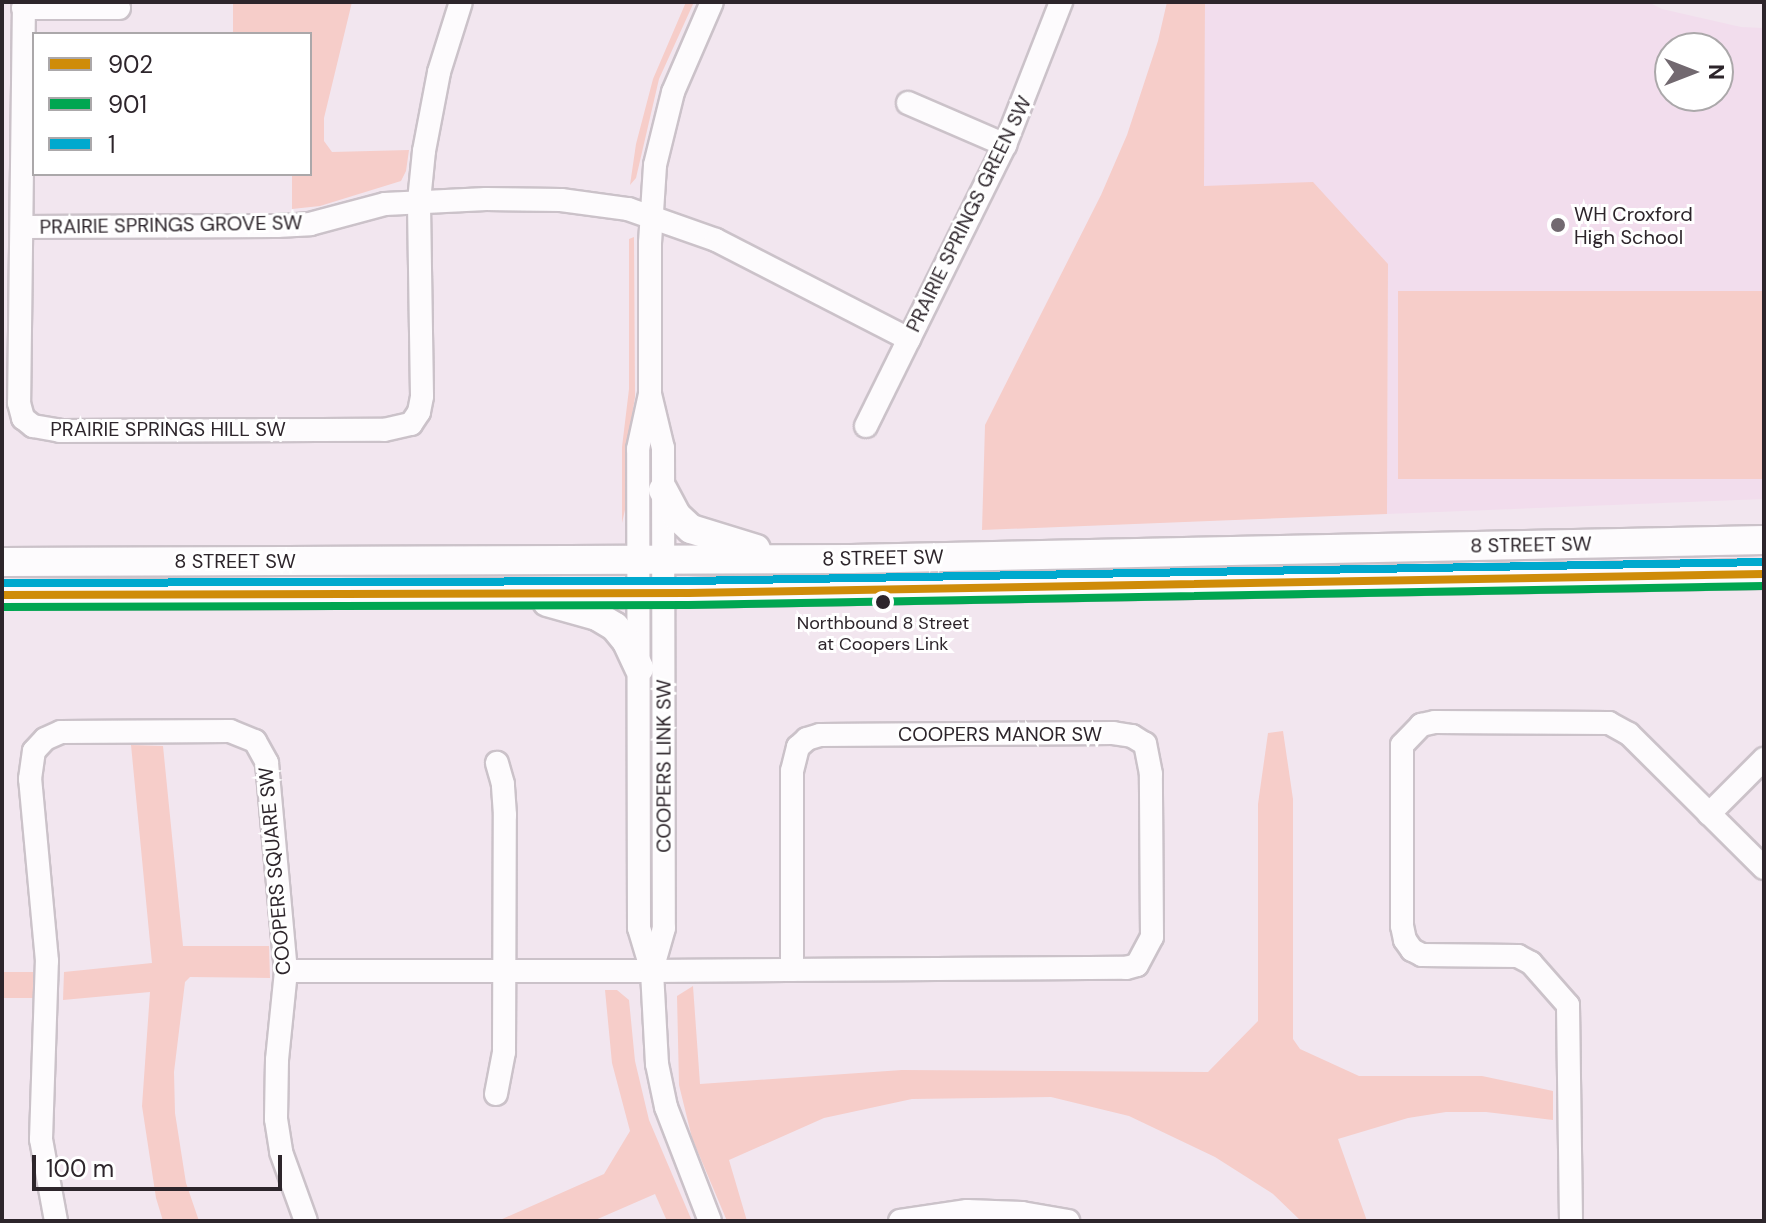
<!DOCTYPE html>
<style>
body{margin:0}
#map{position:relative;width:1766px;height:1223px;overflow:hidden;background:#f2e6ef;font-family:"DM Sans",sans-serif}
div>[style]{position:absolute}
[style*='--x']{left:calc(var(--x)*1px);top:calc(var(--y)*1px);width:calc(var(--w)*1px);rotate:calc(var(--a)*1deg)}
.built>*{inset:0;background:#f2dded}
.green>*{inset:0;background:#f6cdc9;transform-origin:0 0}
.roads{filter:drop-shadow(2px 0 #cbc2c9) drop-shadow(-2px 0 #cbc2c9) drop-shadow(0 2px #cbc2c9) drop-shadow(0 -2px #cbc2c9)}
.minor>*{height:22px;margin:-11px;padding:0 11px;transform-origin:11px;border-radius:11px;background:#fdfbfd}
.major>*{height:28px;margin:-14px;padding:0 14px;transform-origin:14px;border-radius:14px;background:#fdfbfd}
.bus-1>*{height:8px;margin:-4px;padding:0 4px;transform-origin:4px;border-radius:4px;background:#cf8c09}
.bus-2>*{height:8px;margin:-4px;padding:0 4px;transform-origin:4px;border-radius:4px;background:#00a651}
.bus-3>*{height:8px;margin:-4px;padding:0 4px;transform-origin:4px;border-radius:4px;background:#00a9ce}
.dots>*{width:22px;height:22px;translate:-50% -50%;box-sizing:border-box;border:4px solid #fff;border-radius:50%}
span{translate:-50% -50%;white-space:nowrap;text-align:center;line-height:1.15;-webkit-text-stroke:6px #fff;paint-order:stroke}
.bus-label{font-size:18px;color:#2d252b}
.street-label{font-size:20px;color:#2d252b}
.poi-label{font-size:20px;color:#2d252b}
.left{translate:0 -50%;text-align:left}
.frame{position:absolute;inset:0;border:4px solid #2d252b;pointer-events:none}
.legend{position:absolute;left:32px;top:32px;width:280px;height:144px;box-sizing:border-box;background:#fff;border:2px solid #aba8aa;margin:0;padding:10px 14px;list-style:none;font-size:24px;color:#2d252b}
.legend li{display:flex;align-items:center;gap:16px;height:40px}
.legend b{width:40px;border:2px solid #aba8aa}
.north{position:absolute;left:1654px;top:32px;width:80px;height:80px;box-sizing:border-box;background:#fff;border:2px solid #aba8aa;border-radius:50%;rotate:90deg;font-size:22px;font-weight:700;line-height:32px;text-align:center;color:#2d252b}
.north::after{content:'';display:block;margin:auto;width:28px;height:36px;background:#726970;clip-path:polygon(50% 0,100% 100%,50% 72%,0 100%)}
.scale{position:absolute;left:32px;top:1155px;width:250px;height:36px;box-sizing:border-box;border:4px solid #2d252b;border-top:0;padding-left:10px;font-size:24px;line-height:28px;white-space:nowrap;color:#2d252b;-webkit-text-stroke:6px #fff;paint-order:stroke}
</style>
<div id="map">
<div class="built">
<i style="clip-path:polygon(evenodd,1205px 2px,1648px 2px,1662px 9px,1741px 27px,1764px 28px,1764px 499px,1387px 514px,1388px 264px,1203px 186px,1205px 2px,1670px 48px,1718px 48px,1718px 96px,1670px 96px,1670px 48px)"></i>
</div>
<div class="green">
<i style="clip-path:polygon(233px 2px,352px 2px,324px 118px,324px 141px,332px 152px,409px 150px,406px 171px,401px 181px,320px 206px,292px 209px,292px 174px,310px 174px,310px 34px,233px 34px)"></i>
<i style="clip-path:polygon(686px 2px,694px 2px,659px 79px,636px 178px,630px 185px,636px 144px,653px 79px)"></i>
<i style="clip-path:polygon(1167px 2px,1205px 2px,1204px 186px,1313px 182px,1388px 264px,1387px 514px,982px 530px,985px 425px,1101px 195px,1127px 135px,1158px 41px)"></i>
<i style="clip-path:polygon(634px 237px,635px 397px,628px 442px,627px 501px,622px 523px,622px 447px,629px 389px,629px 239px)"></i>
<i style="left:1764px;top:291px;width:188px;height:366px;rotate:90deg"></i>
<i style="clip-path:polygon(1283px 731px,1293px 799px,1293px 1039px,1300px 1049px,1359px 1076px,1482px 1076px,1553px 1091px,1553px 1120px,1486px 1112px,1446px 1112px,1408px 1118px,1338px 1139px,1367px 1221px,1301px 1221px,1273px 1194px,1215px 1157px,1129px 1116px,1051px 1097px,912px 1099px,824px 1118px,729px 1160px,747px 1221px,727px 1221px,692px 1138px,679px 1085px,677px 996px,693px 986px,700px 1084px,902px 1070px,1208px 1072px,1258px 1021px,1258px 804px,1268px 733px)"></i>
<i style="clip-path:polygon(131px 745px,163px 746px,183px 946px,269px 946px,270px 978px,190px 977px,185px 982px,174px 1072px,175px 1113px,186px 1183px,199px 1221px,163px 1221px,156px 1198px,142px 1106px,150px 992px,63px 1000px,64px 972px,152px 963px)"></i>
<i style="left:2px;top:972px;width:31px;height:26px"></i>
<i style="clip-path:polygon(605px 990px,617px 990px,629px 1000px,635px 1061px,649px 1120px,692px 1221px,667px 1221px,655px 1194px,593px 1221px,454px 1221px,500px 1220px,604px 1174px,630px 1131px,612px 1063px)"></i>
</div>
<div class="roads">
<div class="minor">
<i style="--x:24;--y:2;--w:401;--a:90.7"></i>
<i style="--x:19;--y:403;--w:16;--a:75"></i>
<i style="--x:23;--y:418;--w:13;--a:39"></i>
<i style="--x:33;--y:426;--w:27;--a:10"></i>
<i style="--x:60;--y:431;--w:324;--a:-0.2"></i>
<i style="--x:384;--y:430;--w:28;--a:-13"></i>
<i style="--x:411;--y:424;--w:14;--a:-56"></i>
<i style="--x:419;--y:412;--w:16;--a:-79"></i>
<i style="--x:422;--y:396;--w:195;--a:-90.9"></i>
<i style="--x:419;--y:201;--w:50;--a:-84.3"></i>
<i style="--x:424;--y:151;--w:80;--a:-79.2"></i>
<i style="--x:439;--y:72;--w:73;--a:-72.6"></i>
<i style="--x:23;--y:8;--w:96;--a:0"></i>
<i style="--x:908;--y:103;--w:106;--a:23.4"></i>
<i style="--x:22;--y:227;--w:255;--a:-0.2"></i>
<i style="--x:277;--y:226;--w:33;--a:-3"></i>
<i style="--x:310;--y:224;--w:78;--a:-14.9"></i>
<i style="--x:385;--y:204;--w:101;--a:-2.8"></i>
<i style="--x:486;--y:199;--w:75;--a:0.8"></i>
<i style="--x:561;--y:200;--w:68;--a:7.7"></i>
<i style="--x:628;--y:209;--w:93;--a:19.4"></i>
<i style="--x:716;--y:240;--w:217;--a:27.2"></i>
<i style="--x:650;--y:394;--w:56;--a:76.5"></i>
<i style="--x:663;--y:448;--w:480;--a:89.9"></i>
<i style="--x:664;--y:928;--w:44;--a:105.9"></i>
<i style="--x:866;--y:426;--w:313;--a:-63.7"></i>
<i style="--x:1005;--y:145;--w:154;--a:-68.6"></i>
<i style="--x:1709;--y:814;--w:78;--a:-45"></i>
<i style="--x:286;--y:971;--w:366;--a:0"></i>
<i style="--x:652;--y:971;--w:474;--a:-0.4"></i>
<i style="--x:1126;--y:968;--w:11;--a:-15"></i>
<i style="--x:1137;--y:965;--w:32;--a:-62"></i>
<i style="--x:1152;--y:937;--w:163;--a:-90.4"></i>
<i style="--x:1151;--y:774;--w:31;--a:-101"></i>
<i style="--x:1145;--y:744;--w:15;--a:-148"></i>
<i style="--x:1132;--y:736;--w:19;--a:-171"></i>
<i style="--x:1113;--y:733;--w:293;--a:179.6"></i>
<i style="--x:820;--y:735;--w:14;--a:163"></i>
<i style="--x:807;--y:739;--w:12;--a:138"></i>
<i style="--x:798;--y:747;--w:25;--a:104"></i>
<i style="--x:792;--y:771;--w:199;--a:90"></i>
<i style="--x:496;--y:1094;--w:43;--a:-79.2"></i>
<i style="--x:504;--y:1052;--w:237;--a:-89.8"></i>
<i style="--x:505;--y:815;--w:31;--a:-94"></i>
<i style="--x:503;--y:784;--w:22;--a:-106"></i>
<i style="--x:56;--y:1221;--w:83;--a:-100.4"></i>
<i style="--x:41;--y:1139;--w:178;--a:-88.1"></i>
<i style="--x:47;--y:961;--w:183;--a:-95.3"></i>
<i style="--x:30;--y:779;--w:28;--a:-82"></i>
<i style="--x:34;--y:751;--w:16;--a:-47"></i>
<i style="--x:45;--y:739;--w:17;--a:-24"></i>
<i style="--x:61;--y:732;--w:169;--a:-0.3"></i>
<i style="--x:230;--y:731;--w:27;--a:22"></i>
<i style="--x:255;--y:741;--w:25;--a:61"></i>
<i style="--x:267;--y:763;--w:209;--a:84.8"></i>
<i style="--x:286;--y:971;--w:89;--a:95.8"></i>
<i style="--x:277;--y:1060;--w:59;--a:91"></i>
<i style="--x:276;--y:1119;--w:33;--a:81"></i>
<i style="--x:281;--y:1152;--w:73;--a:70.1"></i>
<i style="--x:710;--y:1221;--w:122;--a:-111.1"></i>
<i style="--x:666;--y:1107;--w:44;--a:-101.8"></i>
<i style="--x:657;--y:1064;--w:93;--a:-93.1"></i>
<i style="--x:652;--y:971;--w:45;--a:-106.8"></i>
<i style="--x:639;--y:928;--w:479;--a:-90.1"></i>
<i style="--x:638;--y:449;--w:56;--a:-77.7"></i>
<i style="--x:650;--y:394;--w:151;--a:-90"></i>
<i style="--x:650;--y:243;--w:78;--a:-86.3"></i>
<i style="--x:655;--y:165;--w:75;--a:-76.1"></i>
<i style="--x:673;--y:92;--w:98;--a:-66.6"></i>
<i style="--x:900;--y:1221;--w:68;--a:-8.5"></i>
<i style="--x:967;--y:1211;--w:55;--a:2.1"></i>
<i style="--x:1022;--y:1213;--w:47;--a:9.9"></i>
<i style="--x:1571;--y:1221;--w:216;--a:-90.8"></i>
<i style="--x:1568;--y:1005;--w:56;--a:-131.4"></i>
<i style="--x:1531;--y:963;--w:15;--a:-152"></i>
<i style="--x:1518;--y:956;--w:96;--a:-179.4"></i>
<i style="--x:1422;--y:955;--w:11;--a:-153"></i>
<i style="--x:1412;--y:950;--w:12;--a:-125"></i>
<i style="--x:1405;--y:940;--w:14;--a:-102"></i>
<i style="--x:1402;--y:926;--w:181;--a:-90"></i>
<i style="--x:1402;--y:745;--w:28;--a:-46"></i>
<i style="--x:1421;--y:725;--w:14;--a:-12"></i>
<i style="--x:1435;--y:722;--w:174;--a:0.3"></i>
<i style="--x:1609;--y:723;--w:23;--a:29"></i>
<i style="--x:1629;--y:734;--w:190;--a:44.8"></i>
</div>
<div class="major">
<i style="--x:663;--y:490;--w:30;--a:62"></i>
<i style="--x:677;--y:516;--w:19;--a:43"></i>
<i style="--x:691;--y:529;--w:68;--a:17.1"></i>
<i style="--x:2;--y:562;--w:849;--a:-0.2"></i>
<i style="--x:851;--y:559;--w:913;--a:-1.19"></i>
<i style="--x:2;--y:595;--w:686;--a:-0.17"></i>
<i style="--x:688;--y:593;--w:1076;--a:-1.01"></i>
<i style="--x:547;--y:602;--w:52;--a:15.6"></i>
<i style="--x:597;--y:616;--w:21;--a:31"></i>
<i style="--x:615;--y:627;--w:19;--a:51"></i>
<i style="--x:627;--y:642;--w:29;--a:65"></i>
</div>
</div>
<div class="bus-1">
<i style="--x:2;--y:595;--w:686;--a:-0.17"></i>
<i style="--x:688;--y:593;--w:1076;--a:-1.01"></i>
</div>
<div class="bus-2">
<i style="--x:2;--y:607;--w:686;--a:-0.17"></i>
<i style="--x:688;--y:605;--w:1076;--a:-1.01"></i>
</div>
<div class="bus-3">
<i style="--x:2;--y:583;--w:686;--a:-0.17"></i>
<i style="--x:688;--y:581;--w:1076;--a:-1.01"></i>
</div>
<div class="dots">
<i style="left:1558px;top:225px;background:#726970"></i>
<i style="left:883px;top:602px;background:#2d252b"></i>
</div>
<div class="bus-label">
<span style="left:883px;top:634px">Northbound 8 Street<br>at Coopers Link</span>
</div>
<div class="street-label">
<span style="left:969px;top:214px;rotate:-64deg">PRAIRIE SPRINGS GREEN SW</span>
<span style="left:171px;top:225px;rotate:-1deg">PRAIRIE SPRINGS GROVE SW</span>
<span style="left:168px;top:429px">PRAIRIE SPRINGS HILL SW</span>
<span style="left:1531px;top:545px;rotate:-1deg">8 STREET SW</span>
<span style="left:883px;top:558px;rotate:-1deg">8 STREET SW</span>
<span style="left:235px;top:561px">8 STREET SW</span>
<span style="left:1000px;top:734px">COOPERS MANOR SW</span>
<span style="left:664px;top:766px;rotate:-90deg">COOPERS LINK SW</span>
<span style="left:275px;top:871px;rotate:-95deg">COOPERS SQUARE SW</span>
</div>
<div class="poi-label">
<span class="left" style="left:1574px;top:226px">WH Croxford<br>High School</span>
</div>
<div class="frame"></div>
<ul class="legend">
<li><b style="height:10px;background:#cf8c09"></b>902</li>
<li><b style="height:10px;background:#00a651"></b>901</li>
<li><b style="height:10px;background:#00a9ce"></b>1</li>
</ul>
<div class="north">N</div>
<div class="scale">100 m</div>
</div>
